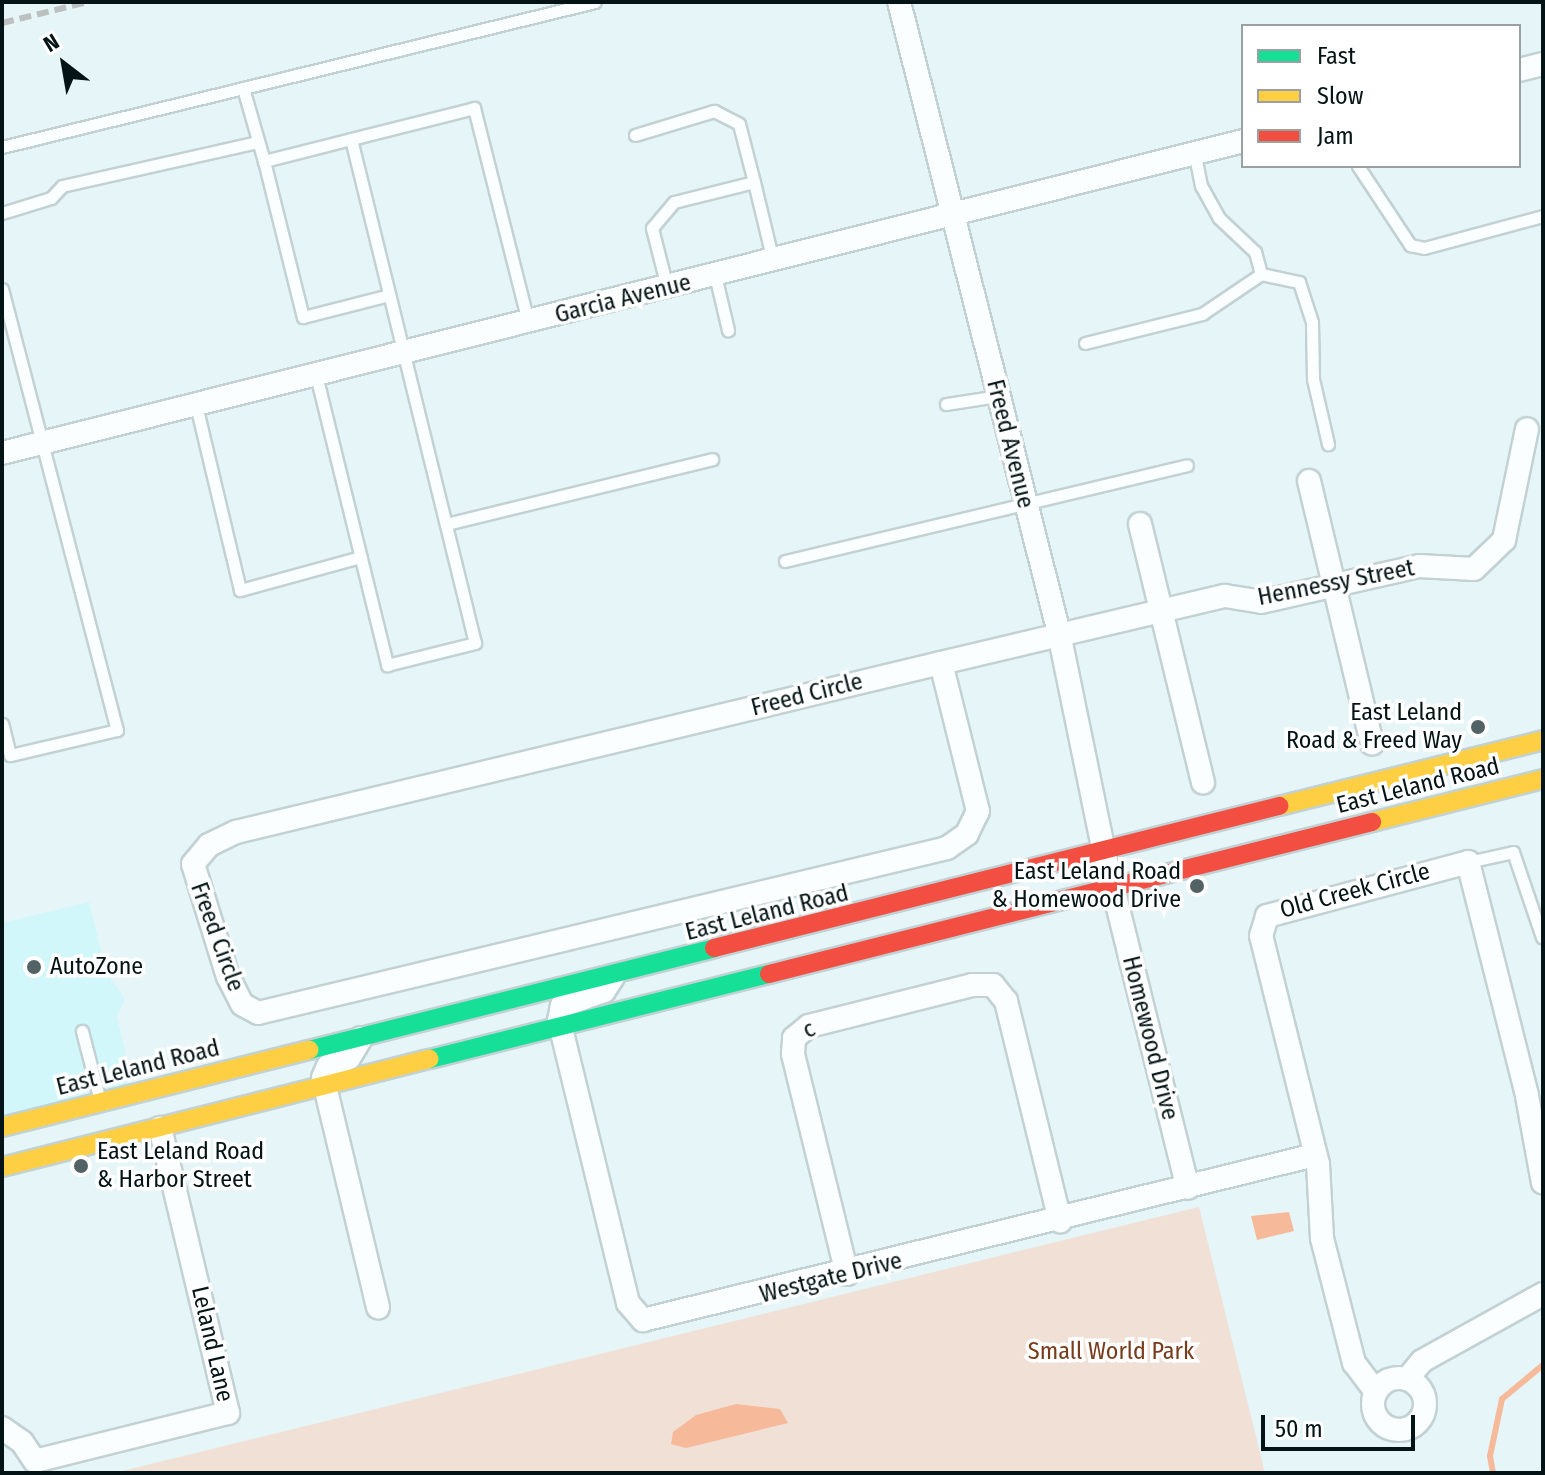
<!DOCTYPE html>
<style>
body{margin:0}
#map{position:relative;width:1545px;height:1475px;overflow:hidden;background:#e6f5f7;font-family:"Fira Sans Condensed",sans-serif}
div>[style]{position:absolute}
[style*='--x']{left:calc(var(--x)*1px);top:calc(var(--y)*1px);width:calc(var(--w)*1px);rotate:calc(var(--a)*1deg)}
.built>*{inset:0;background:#d2f7fb}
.green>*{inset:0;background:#f0e0d6}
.water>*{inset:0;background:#f6ba9a}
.stream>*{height:6px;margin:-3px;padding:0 3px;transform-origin:3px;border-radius:3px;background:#f6ba9a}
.roads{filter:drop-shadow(2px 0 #c2d1d3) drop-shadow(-2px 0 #c2d1d3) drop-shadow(0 2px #c2d1d3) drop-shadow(0 -2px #c2d1d3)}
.lane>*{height:11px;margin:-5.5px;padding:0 5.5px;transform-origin:5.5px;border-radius:5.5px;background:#fbfefe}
.street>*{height:22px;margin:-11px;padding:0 11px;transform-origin:11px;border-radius:11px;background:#fbfefe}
.street>.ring{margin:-11px;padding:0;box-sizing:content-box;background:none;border:22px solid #fbfefe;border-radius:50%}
.fast>*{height:18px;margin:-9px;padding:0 9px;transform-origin:9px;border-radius:9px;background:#16e098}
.slow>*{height:18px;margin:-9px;padding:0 9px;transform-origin:9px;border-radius:9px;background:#ffcf43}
.jam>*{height:18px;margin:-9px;padding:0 9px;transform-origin:9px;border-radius:9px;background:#f24e42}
.rail>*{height:6px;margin-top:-3px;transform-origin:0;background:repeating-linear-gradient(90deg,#bcc0c1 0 12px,transparent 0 18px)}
.dots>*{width:22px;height:22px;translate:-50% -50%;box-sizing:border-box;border:4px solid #fff;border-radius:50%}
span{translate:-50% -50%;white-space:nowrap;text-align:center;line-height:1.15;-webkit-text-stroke:7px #fff;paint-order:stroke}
.street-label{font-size:24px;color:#041416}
.poi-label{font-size:24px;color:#041416}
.right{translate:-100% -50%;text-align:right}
.left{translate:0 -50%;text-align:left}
.park-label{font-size:24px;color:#773c1c}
.frame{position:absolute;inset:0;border:4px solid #041416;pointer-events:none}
.legend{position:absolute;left:1241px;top:24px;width:280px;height:144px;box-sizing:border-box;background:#fff;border:2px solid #9ba1a2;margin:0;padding:10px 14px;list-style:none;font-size:24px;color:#041416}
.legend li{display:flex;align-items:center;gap:16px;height:40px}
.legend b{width:40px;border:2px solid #9ba1a2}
.north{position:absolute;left:24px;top:24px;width:80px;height:80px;-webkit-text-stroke:6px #fff;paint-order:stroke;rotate:329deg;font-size:22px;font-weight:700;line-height:32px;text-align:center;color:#041416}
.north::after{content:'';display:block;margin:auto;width:28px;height:36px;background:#041416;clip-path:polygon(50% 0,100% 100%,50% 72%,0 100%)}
.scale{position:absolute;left:1261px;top:1415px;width:154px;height:36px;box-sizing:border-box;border:4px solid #041416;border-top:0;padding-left:10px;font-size:24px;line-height:28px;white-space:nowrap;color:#041416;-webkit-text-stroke:6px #fff;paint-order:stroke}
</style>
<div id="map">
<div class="built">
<i style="clip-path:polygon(89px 902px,106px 971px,125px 999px,117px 1017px,131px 1075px,124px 1088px,2px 1119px,2px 923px)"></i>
</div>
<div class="green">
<i style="clip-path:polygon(1199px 1207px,1265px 1473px,114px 1473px)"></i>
</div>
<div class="water">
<i style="clip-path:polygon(1289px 1212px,1294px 1231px,1257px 1240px,1251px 1216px)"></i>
<i style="clip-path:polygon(736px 1404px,780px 1409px,788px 1423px,686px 1448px,671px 1444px,673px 1432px,696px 1415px)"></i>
</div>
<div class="stream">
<i style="--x:1493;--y:1473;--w:17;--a:-100"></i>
<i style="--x:1490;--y:1456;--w:58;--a:-78.1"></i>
<i style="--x:1502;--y:1399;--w:53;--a:-39.7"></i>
</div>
<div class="roads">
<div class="lane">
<i style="--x:243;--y:88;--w:76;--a:74"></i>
<i style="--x:635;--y:135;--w:83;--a:-16.9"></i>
<i style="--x:714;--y:111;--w:28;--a:27"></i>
<i style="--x:739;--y:124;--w:60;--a:75.5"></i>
<i style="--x:351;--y:139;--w:127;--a:-14.1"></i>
<i style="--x:474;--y:108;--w:221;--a:75.8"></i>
<i style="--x:2;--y:147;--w:610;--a:-13.74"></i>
<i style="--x:1358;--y:166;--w:95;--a:56.6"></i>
<i style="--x:1410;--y:245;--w:14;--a:12"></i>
<i style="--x:1424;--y:248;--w:123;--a:-15.1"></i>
<i style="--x:2;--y:213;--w:51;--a:-17"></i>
<i style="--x:51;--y:198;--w:16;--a:-47"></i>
<i style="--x:62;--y:186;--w:201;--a:-12.7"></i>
<i style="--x:1261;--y:274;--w:39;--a:12"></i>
<i style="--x:1299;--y:282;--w:42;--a:72"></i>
<i style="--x:1312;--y:322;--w:57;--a:89"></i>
<i style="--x:1313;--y:379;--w:67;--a:77"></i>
<i style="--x:715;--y:275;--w:57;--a:76.7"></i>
<i style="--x:667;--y:287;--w:61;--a:-104.3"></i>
<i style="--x:652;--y:228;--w:34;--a:-50"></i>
<i style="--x:674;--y:202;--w:82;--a:-14"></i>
<i style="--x:754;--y:182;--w:81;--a:76.5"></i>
<i style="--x:2;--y:289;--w:456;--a:75.4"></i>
<i style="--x:117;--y:730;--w:110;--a:166.8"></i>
<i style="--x:10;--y:755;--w:32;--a:-104"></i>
<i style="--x:1085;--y:343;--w:121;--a:-13.9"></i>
<i style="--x:1202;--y:314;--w:71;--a:-34.1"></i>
<i style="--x:1261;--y:274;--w:23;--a:-105"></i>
<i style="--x:1255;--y:252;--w:50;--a:-136.6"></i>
<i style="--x:1219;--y:218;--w:37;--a:-119"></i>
<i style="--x:1201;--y:186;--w:33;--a:-101"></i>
<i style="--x:316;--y:375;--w:299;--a:76.2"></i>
<i style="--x:387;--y:665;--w:91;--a:-14"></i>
<i style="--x:475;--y:643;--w:519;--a:-103.82"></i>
<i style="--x:351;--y:139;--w:90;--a:165.8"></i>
<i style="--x:264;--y:161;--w:161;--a:76"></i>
<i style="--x:303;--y:317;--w:89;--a:-14.3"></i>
<i style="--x:946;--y:404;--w:53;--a:-8.7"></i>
<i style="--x:196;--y:405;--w:190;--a:76.6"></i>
<i style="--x:240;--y:590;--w:125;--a:-15.3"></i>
<i style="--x:446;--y:524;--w:274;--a:-13.7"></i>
<i style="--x:785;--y:561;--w:413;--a:-13.4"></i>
<i style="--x:1468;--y:862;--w:46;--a:-12.5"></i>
<i style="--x:1513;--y:852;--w:90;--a:71.2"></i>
<i style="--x:82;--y:1031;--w:72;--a:75.6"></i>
</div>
<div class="street">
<i style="--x:899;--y:2;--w:651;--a:75.77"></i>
<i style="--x:1059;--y:633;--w:224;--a:78.4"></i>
<i style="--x:1104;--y:852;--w:346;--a:76"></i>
<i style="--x:1519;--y:70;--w:25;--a:-14"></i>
<i style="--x:2;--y:453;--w:1280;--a:-14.11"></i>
<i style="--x:1309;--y:481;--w:270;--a:76.5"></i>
<i style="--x:1140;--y:524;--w:266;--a:76.3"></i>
<i style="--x:941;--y:663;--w:153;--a:76"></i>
<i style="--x:978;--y:811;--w:25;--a:116"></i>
<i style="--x:967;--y:834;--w:24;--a:145"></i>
<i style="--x:947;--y:848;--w:708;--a:166.53"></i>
<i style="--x:258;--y:1013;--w:18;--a:-151"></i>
<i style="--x:242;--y:1004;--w:30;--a:-117"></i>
<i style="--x:228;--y:977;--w:118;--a:-107.2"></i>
<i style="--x:193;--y:864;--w:25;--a:-50"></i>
<i style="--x:209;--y:845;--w:30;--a:-26"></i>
<i style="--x:236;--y:832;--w:725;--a:-13.48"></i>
<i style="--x:941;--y:663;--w:292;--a:-13.3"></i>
<i style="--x:1225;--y:596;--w:36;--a:9"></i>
<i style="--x:1261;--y:602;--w:162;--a:-12.8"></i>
<i style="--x:1419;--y:566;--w:55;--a:3.1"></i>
<i style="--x:1474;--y:569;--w:42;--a:-44"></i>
<i style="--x:1504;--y:540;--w:113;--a:-78.3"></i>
<i style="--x:613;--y:977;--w:17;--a:123"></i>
<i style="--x:604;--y:991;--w:45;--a:160.3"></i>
<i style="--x:562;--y:1006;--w:14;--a:102"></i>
<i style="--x:559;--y:1020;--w:291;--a:76.3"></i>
<i style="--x:628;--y:1303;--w:23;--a:49"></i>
<i style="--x:643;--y:1320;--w:692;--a:-13.8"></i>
<i style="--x:361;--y:1038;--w:23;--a:121"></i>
<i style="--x:349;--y:1058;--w:22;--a:159"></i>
<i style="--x:328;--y:1066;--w:13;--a:113"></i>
<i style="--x:323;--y:1078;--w:236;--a:76.5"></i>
<i style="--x:847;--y:1274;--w:227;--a:-103.8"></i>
<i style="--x:793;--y:1054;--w:16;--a:-86"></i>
<i style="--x:794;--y:1038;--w:19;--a:-39"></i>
<i style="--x:809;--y:1026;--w:168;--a:-14.1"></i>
<i style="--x:972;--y:985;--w:21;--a:0"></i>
<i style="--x:993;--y:985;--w:21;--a:51"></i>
<i style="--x:1006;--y:1001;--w:227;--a:76.2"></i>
<i class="ring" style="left:1373px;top:1378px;width:30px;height:30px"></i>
<i style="--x:1407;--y:1379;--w:23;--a:-50"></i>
<i style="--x:1422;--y:1361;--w:138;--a:-29"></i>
<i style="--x:1376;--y:1392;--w:36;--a:-127"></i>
<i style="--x:1354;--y:1363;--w:129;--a:-104.4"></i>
<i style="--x:1322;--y:1238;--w:74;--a:-93.1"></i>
<i style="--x:1318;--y:1164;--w:235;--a:-104"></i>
<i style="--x:1261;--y:936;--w:21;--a:-73"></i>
<i style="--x:1267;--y:916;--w:208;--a:-15"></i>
<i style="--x:1468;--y:862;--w:241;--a:75.8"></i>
<i style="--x:1527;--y:1096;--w:88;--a:79.6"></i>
<i style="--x:2;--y:1428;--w:24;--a:35"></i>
<i style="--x:22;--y:1442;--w:23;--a:56"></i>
<i style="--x:35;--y:1461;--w:199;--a:-14"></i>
<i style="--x:228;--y:1413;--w:293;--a:-103.4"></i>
</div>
<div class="fast">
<i style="--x:309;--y:1050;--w:418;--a:-14.1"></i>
<i style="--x:430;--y:1059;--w:349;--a:-14.1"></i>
</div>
<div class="slow">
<i style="--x:1279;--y:806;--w:272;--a:-14"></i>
<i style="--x:1372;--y:822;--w:176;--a:-14.1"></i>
<i style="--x:2;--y:1127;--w:317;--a:-14.1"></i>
<i style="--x:2;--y:1167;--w:441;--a:-14.2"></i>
</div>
<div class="jam">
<i style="--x:714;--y:948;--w:583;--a:-14.11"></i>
<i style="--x:769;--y:974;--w:622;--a:-14.15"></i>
</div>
</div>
<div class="rail">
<i style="--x:2;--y:23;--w:89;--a:-13.7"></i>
</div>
<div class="dots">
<i style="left:1478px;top:727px;background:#536365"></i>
<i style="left:1197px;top:886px;background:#536365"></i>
<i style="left:34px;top:967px;background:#536365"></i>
<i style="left:81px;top:1166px;background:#536365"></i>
</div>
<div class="street-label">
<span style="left:623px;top:299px;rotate:-14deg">Garcia Avenue</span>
<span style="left:1010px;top:444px;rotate:76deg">Freed Avenue</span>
<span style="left:1336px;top:583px;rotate:-11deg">Hennessy Street</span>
<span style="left:807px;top:695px;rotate:-14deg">Freed Circle</span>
<span style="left:1418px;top:786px;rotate:-14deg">East Leland Road</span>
<span style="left:1355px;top:891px;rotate:-15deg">Old Creek Circle</span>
<span style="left:767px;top:913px;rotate:-14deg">East Leland Road</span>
<span style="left:217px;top:937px;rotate:70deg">Freed Circle</span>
<span style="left:809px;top:1030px;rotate:-27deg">c</span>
<span style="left:1150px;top:1038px;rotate:76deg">Homewood Drive</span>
<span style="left:138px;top:1068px;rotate:-14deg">East Leland Road</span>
<span style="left:831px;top:1278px;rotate:-14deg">Westgate Drive</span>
<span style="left:212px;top:1344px;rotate:77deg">Leland Lane</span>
</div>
<div class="poi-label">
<span class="right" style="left:1462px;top:727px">East Leland<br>Road &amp; Freed Way</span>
<span class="right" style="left:1181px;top:886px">East Leland Road<br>&amp; Homewood Drive</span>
<span class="left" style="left:50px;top:967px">AutoZone</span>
<span class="left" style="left:97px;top:1166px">East Leland Road<br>&amp; Harbor Street</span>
</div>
<div class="park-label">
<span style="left:1111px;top:1352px">Small World Park</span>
</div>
<div class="frame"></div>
<ul class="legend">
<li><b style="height:10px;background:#16e098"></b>Fast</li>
<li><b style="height:10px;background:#ffcf43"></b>Slow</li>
<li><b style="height:10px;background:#f24e42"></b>Jam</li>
</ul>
<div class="north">N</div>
<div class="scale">50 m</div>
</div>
